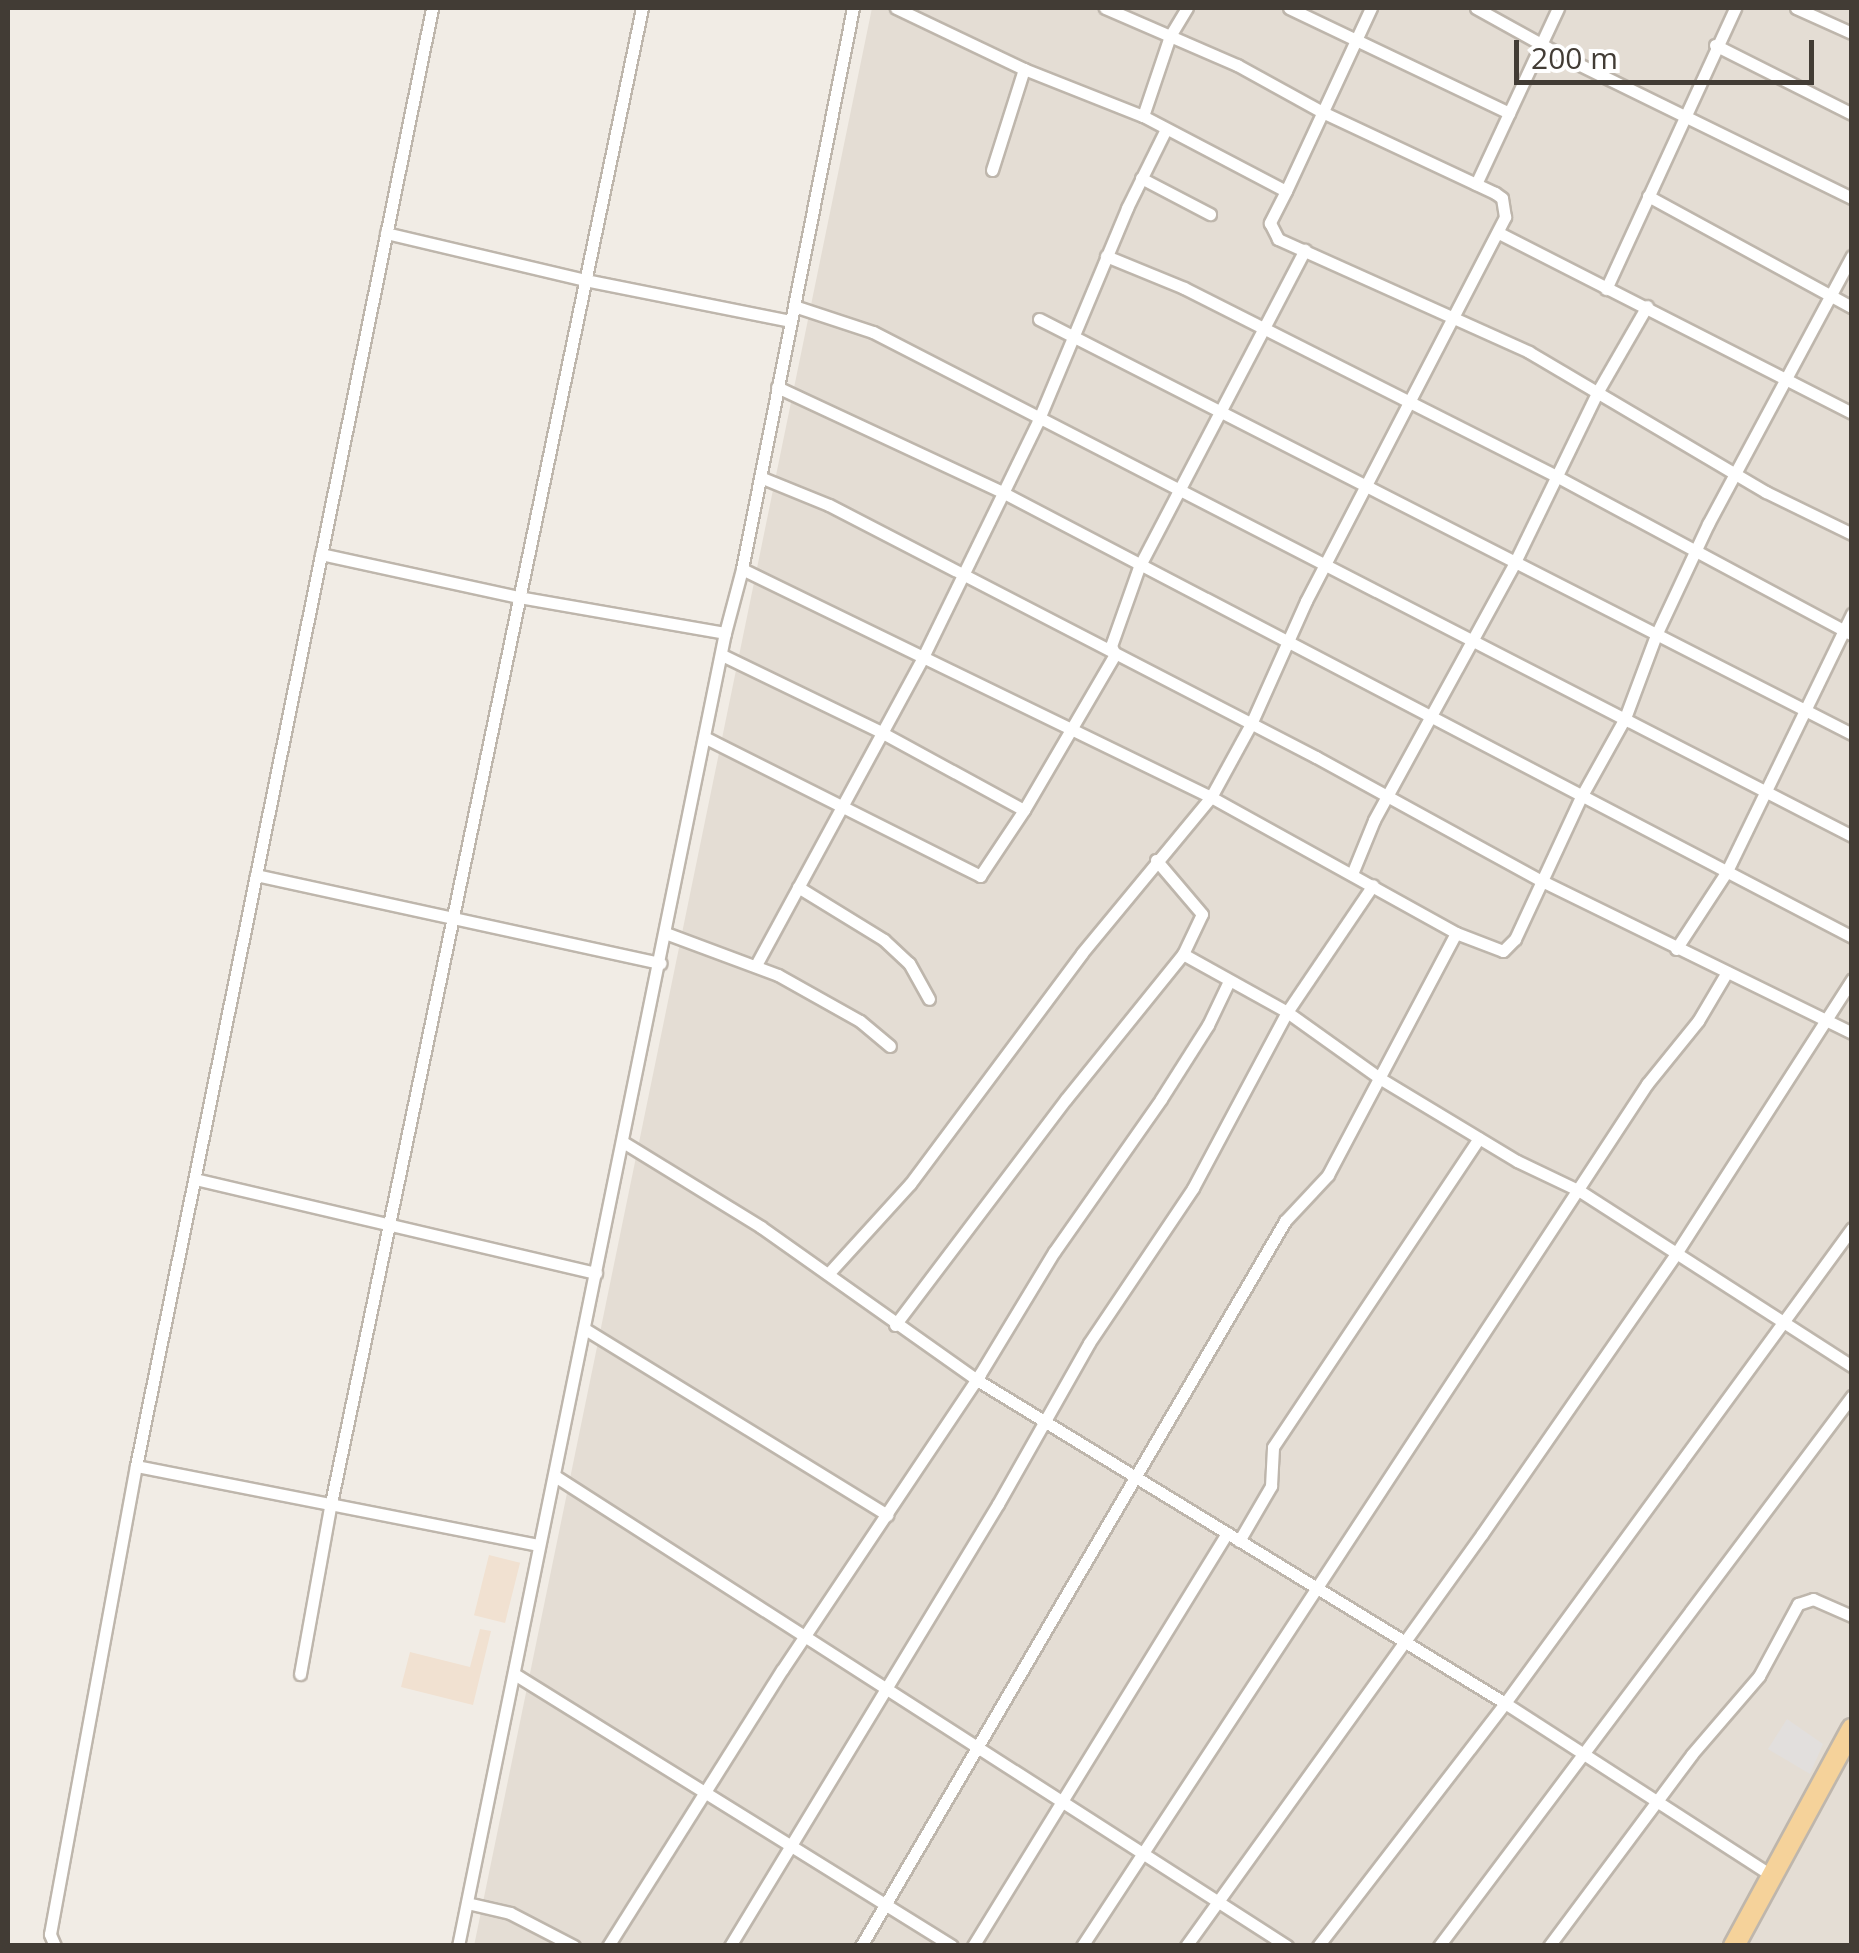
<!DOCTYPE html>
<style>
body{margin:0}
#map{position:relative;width:1859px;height:1953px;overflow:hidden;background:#f1ece5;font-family:"Open Sans",sans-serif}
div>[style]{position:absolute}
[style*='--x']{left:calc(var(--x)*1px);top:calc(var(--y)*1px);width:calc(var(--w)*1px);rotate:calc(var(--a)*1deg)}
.residential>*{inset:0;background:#e4ddd4}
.commercial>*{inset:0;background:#f1e1d1;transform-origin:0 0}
.parking>*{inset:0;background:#e2dfdd}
.roads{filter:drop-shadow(2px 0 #beb6ac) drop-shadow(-2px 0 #beb6ac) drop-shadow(0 2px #beb6ac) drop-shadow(0 -2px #beb6ac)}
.minor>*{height:11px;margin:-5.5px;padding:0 5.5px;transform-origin:5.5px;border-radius:5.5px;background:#fff}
.primary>*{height:20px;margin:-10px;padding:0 10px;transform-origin:10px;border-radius:10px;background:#f5d29a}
span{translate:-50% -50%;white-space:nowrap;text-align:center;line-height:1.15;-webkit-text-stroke:10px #fff;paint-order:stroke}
.frame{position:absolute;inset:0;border:10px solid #423c35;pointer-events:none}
.scale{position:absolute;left:1514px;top:40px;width:300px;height:45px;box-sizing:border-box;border:5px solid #423c35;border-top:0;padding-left:12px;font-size:30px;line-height:35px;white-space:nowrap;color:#423c35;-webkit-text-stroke:8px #fff;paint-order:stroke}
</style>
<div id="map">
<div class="residential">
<i style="clip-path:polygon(872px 8px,1851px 8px,1851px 1945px,474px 1946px)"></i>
</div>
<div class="commercial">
<i style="left:489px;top:1555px;width:32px;height:62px;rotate:14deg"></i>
<i style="clip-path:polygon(480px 1629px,491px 1631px,473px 1705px,401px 1687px,410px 1652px,470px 1667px)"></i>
</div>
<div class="parking">
<i style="clip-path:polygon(1787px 1719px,1823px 1744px,1810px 1774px,1768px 1749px)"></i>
</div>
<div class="roads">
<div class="minor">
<i style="--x:896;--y:8;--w:142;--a:25.5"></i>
<i style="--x:1024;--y:69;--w:128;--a:21.6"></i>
<i style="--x:1143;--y:116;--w:161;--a:27.7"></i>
<i style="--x:1286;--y:191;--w:36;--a:117"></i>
<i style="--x:1270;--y:223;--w:18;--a:63"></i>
<i style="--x:1278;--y:239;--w:275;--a:24.2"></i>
<i style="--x:1529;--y:352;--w:275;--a:30.6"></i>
<i style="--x:1766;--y:492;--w:96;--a:26"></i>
<i style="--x:1289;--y:8;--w:244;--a:25.5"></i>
<i style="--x:1476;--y:8;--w:105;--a:29"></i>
<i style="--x:1568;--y:59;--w:316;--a:26.1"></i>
<i style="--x:1796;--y:8;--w:61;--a:24.1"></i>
<i style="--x:1715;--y:45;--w:153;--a:26.7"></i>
<i style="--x:1143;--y:116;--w:84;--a:-71.4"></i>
<i style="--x:1170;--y:36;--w:33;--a:-59"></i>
<i style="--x:992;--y:170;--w:106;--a:-72.4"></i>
<i style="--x:1141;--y:178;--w:78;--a:27.6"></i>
<i style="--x:1476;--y:184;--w:194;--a:-65"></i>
<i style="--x:1286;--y:191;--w:202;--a:-65.1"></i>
<i style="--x:1648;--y:196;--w:232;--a:28.6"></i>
<i style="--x:386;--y:233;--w:204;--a:13.3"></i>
<i style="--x:585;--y:280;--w:209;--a:11.3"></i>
<i style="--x:1499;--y:233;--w:396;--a:27"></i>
<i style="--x:1106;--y:256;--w:84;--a:22.3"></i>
<i style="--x:1184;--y:288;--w:417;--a:26.8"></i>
<i style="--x:1556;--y:476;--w:336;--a:28.2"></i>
<i style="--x:1606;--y:289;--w:309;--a:-65.3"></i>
<i style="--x:794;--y:306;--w:83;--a:18.2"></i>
<i style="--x:873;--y:332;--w:1101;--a:27.24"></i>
<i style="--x:1039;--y:319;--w:913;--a:27.04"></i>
<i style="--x:777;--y:387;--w:248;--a:25"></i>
<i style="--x:1002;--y:492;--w:959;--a:27.63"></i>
<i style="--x:760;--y:477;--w:74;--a:22.1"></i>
<i style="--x:829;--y:505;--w:548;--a:27.36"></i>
<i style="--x:1316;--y:757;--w:258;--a:28.8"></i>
<i style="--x:1542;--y:881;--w:345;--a:26.1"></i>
<i style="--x:321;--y:554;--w:203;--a:12.3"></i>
<i style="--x:519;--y:597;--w:209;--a:9.9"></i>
<i style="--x:742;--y:569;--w:521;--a:25.93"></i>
<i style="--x:1211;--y:797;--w:280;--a:29"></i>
<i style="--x:1456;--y:933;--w:274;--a:117.9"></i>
<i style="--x:1328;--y:1175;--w:63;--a:133.1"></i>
<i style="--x:1285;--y:1221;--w:840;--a:120.32"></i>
<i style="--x:722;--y:655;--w:174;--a:25.8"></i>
<i style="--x:879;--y:731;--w:165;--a:28.6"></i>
<i style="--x:706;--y:738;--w:307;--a:26.7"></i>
<i style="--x:980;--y:876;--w:79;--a:-56.3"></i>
<i style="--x:1024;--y:810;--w:181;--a:-59.7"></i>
<i style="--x:1115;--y:654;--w:9;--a:-117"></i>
<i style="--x:1111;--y:646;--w:84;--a:-70.5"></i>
<i style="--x:1139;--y:567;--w:358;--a:-62.4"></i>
<i style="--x:1352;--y:874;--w:58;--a:-67.8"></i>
<i style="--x:1374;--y:820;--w:294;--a:-61.3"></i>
<i style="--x:1515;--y:562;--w:190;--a:-64.1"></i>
<i style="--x:1598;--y:391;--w:98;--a:-60"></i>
<i style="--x:256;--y:875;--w:414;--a:12.3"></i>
<i style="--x:798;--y:887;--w:101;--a:31.6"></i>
<i style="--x:884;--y:940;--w:34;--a:43"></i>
<i style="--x:909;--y:963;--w:41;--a:60.9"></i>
<i style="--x:1456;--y:933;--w:50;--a:21"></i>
<i style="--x:1503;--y:951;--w:17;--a:-45"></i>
<i style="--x:1515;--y:939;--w:157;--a:-65.1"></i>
<i style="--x:1581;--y:797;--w:90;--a:-60.9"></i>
<i style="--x:1625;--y:718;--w:89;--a:-69.5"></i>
<i style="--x:1656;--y:635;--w:123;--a:-64.9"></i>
<i style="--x:1708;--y:524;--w:304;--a:-61.8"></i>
<i style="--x:668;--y:934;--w:117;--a:20.4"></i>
<i style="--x:778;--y:975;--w:94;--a:29.3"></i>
<i style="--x:860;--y:1021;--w:39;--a:40"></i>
<i style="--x:1676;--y:949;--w:93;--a:-56.8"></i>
<i style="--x:1727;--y:871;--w:286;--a:-64.1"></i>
<i style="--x:1183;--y:954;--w:119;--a:29.1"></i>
<i style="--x:1287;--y:1012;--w:115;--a:35.5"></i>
<i style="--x:1381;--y:1079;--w:159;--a:31.1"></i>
<i style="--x:1517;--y:1161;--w:70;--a:25.5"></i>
<i style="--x:1580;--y:1191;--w:323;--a:32.8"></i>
<i style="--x:756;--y:965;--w:353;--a:-61.5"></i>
<i style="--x:924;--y:655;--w:260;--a:-64"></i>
<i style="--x:1038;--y:421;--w:231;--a:-67.3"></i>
<i style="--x:1127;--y:208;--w:88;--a:-63.7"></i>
<i style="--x:623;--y:1142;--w:162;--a:31.6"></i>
<i style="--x:761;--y:1227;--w:265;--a:35.3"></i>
<i style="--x:977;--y:1380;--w:619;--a:31.46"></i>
<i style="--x:1505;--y:1703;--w:317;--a:32.9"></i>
<i style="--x:195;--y:1179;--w:412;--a:13.2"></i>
<i style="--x:828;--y:1274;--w:122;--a:-47.7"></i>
<i style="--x:910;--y:1184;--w:288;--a:-53.3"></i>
<i style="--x:1082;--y:953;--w:202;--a:-50.4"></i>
<i style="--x:1211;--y:797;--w:83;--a:-61.3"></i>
<i style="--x:1251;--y:724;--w:135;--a:-65.9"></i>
<i style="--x:1306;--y:601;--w:433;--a:-62.6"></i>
<i style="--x:1505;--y:217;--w:19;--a:-99"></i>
<i style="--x:1502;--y:198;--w:9;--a:-144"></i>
<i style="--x:1495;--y:193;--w:189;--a:-154.9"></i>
<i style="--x:1324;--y:113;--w:99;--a:-151.1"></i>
<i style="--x:1237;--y:65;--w:144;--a:-156.6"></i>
<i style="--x:895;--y:1325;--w:283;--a:-52.9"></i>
<i style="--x:1066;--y:1099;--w:186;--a:-51.1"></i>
<i style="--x:1183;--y:954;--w:44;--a:-64.6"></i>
<i style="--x:1202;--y:914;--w:71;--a:-130.4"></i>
<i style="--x:585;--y:1329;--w:355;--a:31.6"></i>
<i style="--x:136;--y:1466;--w:409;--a:11.1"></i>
<i style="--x:555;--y:1476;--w:870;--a:32.7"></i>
<i style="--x:1239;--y:1541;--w:64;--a:-59.8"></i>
<i style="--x:1271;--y:1486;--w:39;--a:-87"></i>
<i style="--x:1273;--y:1447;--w:371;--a:-56.3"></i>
<i style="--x:300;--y:1674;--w:169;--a:-79.8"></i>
<i style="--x:330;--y:1508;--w:1532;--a:-78.25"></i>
<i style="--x:516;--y:1675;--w:513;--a:31.86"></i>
<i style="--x:467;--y:1903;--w:44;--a:13.1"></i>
<i style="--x:510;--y:1913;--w:72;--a:27.3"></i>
<i style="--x:55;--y:1946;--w:13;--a:-113"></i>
<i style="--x:50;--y:1934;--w:476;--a:-79.6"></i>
<i style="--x:136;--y:1466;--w:1488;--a:-78.52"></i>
<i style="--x:458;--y:1946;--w:1340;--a:-78.51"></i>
<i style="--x:725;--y:633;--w:66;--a:-75.1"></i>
<i style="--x:742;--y:569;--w:572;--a:-78.81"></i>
<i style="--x:608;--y:1946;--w:326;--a:-57.8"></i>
<i style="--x:782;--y:1670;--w:356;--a:-56.2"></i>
<i style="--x:980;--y:1374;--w:143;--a:-58.8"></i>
<i style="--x:1054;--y:1252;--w:187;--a:-55"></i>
<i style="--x:1161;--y:1099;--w:88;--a:-57.6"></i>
<i style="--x:1208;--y:1025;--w:49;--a:-64.5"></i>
<i style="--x:730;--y:1946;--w:517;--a:-58.77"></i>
<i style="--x:998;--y:1504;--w:185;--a:-60.5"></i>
<i style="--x:1089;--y:1343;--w:187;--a:-56.1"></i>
<i style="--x:1193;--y:1188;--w:200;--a:-61.9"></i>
<i style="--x:1287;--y:1012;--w:153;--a:-55.9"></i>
<i style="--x:973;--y:1946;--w:485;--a:-58.4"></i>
<i style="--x:1082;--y:1946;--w:1031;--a:-56.76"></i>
<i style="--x:1647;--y:1084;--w:81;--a:-51"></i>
<i style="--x:1698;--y:1021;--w:57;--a:-59.4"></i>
<i style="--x:1186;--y:1946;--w:507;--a:-54.3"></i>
<i style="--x:1482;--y:1534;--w:343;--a:-55.3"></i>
<i style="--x:1677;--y:1252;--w:324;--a:-57.3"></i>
<i style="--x:1318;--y:1946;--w:307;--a:-52.4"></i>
<i style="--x:1505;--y:1703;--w:588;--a:-53.85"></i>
<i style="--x:1439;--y:1946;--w:688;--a:-53.1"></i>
<i style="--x:1549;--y:1946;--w:239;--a:-53.3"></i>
<i style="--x:1692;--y:1754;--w:103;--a:-49.3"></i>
<i style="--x:1759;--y:1676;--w:82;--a:-61.6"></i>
<i style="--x:1798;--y:1604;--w:16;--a:-18"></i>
<i style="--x:1813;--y:1599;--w:43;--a:23.6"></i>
</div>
<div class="primary">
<i style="--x:1734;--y:1946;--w:247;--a:-61.5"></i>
</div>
</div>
<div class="frame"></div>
<div class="scale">200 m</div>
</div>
